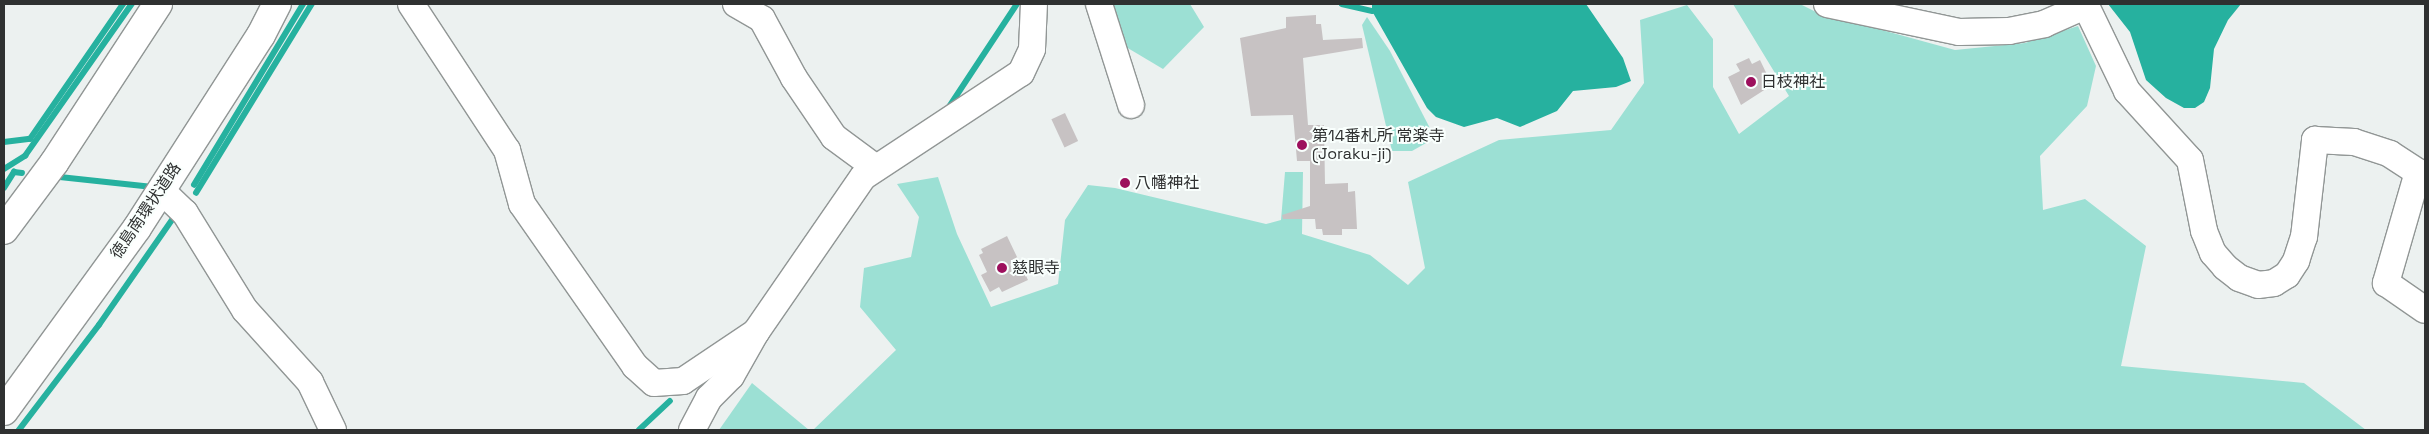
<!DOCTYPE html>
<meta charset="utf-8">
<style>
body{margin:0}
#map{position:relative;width:2429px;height:434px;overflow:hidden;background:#ecf1f0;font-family:"Space Grotesk","Noto Sans JP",sans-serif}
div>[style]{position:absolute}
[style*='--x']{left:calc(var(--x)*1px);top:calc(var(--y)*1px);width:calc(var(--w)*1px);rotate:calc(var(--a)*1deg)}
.green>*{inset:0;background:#9ce0d4}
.water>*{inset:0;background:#26b19f}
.stream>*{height:5.5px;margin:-2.75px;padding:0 2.75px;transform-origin:2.75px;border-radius:2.75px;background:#26b19f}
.building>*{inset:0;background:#c7c2c3;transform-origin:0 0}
.roads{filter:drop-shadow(1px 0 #919695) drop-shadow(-1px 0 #919695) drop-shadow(0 1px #919695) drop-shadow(0 -1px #919695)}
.minor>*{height:26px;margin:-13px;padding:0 13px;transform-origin:13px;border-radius:13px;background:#fff}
.highway>*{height:28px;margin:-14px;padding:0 14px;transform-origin:14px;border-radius:14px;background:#fff}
.dots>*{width:14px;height:14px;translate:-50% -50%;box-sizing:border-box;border:2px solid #f9fffd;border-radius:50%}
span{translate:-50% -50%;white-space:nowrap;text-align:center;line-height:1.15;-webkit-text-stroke:4px #f9fffd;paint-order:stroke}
.poi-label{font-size:16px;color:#2f3131}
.left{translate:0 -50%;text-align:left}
.street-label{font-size:16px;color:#2f3131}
.frame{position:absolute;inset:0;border:5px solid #2f3131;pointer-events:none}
</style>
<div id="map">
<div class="green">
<i style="clip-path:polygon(1112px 4px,1190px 4px,1204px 27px,1163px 69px,1121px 44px)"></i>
<i style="clip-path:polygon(1733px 4px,1800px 4px,1816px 12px,1955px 50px,2025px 43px,2078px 26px,2096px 66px,2087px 106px,2040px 156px,2043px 210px,2085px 199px,2146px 246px,2121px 366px,2304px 383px,2366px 430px,813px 430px,896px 350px,860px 307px,864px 268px,911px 257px,919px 217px,897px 184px,938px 177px,957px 234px,991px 307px,1058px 284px,1065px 220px,1088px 185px,1115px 188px,1266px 224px,1281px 220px,1285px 172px,1303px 172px,1302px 234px,1370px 255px,1408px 285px,1425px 268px,1408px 182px,1499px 140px,1611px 130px,1644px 83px,1640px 20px,1687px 5px,1713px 39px,1713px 87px,1739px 134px,1789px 96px)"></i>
<i style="clip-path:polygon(1367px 17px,1390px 51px,1435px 138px,1412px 151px,1392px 151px,1362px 25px)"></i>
<i style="clip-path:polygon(752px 383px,809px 430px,719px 430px)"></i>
</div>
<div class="water">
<i style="clip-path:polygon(1372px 4px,1586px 4px,1623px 58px,1631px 81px,1616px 87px,1573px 91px,1557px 111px,1520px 127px,1497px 118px,1464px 127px,1436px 117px,1427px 108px,1372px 11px)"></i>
<i style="clip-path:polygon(2108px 4px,2241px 4px,2228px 20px,2214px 49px,2210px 88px,2204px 102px,2195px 108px,2184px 108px,2166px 98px,2146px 80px,2130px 32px)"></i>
</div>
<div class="stream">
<i style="--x:1342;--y:4;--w:31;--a:13"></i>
<i style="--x:949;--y:107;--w:123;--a:-56.6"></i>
<i style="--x:4;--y:142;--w:26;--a:-7"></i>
<i style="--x:30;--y:139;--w:164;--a:-55.4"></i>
<i style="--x:4;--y:169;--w:25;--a:-32"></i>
<i style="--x:25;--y:156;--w:186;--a:-54.9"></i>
<i style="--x:60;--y:177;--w:93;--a:6.2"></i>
<i style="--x:194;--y:185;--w:211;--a:-58.9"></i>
<i style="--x:4;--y:188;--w:19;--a:-58"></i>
<i style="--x:14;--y:172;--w:8;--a:7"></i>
<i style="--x:196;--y:193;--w:222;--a:-58.5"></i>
<i style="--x:19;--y:430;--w:132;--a:-52.7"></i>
<i style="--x:99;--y:325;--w:128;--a:-55.2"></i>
<i style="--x:639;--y:430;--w:42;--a:-43.1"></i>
</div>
<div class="building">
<i style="clip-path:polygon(1316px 15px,1316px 24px,1321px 24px,1323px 40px,1362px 38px,1363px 48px,1303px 58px,1308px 125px,1324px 125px,1325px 184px,1348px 183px,1348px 192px,1355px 191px,1357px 229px,1342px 229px,1342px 235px,1323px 235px,1322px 229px,1316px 229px,1315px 219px,1283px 219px,1282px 215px,1310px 206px,1310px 161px,1297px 161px,1293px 115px,1251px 116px,1240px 38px,1286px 28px,1286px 17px)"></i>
<i style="clip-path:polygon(1749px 58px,1752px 64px,1760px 60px,1772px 85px,1741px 105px,1728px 77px,1740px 71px,1736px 64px)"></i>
<i style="left:1065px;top:113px;width:31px;height:15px;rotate:65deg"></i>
<i style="clip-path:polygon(1007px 236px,1028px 280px,1002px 292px,999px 287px,990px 292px,981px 275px,987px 272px,979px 255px,983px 253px,981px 249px)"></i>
</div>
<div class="roads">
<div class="minor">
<i style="--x:411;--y:4;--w:175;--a:56.7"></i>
<i style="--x:507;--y:150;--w:56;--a:74.5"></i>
<i style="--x:522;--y:204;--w:198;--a:55.1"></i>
<i style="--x:635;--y:366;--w:25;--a:42"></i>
<i style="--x:654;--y:383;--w:29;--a:-4"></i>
<i style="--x:683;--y:381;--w:88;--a:-33.9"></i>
<i style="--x:736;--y:4;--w:30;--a:30"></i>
<i style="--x:762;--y:19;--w:67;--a:61.5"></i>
<i style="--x:794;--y:78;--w:71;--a:55.9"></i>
<i style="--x:834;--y:137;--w:52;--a:36.4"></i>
<i style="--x:1099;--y:4;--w:106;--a:72.4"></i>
<i style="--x:1827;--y:4;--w:135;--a:12"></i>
<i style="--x:1959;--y:32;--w:50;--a:-1.1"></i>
<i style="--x:2009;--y:31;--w:36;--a:-11"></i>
<i style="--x:2044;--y:24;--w:45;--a:-23.7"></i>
<i style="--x:2085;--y:4;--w:97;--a:64.2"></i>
<i style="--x:2127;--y:91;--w:93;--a:47.6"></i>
<i style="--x:2190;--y:160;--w:72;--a:78.8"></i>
<i style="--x:2204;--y:231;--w:24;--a:68"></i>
<i style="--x:2213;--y:253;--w:18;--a:49"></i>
<i style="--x:2225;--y:267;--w:18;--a:38"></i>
<i style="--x:2239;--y:278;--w:20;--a:20"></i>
<i style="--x:2258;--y:285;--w:16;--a:-7"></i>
<i style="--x:2274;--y:283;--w:15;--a:-32"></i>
<i style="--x:2287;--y:275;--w:17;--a:-57"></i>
<i style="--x:2296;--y:261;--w:25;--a:-72"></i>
<i style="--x:2304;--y:237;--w:98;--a:-83.5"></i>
<i style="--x:2315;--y:140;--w:39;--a:3"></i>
<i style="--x:2354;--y:142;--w:38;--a:18"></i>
<i style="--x:2390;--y:154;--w:33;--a:33"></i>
<i style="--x:2418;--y:172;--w:116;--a:106.1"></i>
<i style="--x:2386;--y:283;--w:47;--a:34.7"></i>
<i style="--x:161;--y:190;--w:33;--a:44"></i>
<i style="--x:185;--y:213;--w:114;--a:58.3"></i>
<i style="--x:245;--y:310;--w:97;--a:47.9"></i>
<i style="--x:310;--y:382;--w:53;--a:64.4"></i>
<i style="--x:692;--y:430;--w:36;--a:-62"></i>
<i style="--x:709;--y:398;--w:31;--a:-45"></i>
<i style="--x:731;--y:376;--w:51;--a:-60.4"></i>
<i style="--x:756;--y:332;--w:188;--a:-55.4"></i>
<i style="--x:863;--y:177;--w:189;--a:-33.4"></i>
<i style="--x:1021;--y:73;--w:26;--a:-65"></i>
<i style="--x:1032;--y:49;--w:45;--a:-87.5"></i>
</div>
<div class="highway">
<i style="--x:4;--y:230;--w:84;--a:-53.3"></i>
<i style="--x:54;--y:163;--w:190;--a:-56.8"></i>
<i style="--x:4;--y:411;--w:226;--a:-54"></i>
<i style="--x:137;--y:228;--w:229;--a:-57.3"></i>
<i style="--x:261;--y:35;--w:35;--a:-63"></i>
</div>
</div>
<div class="dots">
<i style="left:1751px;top:82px;background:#9d105d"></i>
<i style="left:1302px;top:145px;background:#9d105d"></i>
<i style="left:1125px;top:183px;background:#9d105d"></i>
<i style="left:1002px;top:268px;background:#9d105d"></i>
</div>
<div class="poi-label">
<span class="left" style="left:1761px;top:82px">日枝神社</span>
<span class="left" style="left:1312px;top:145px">第14番札所 常楽寺<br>(Joraku-ji)</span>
<span class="left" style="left:1135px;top:183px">八幡神社</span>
<span class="left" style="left:1012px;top:268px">慈眼寺</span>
</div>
<div class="street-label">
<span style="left:146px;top:211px;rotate:-56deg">徳島南環状道路</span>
</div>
<div class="frame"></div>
</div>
